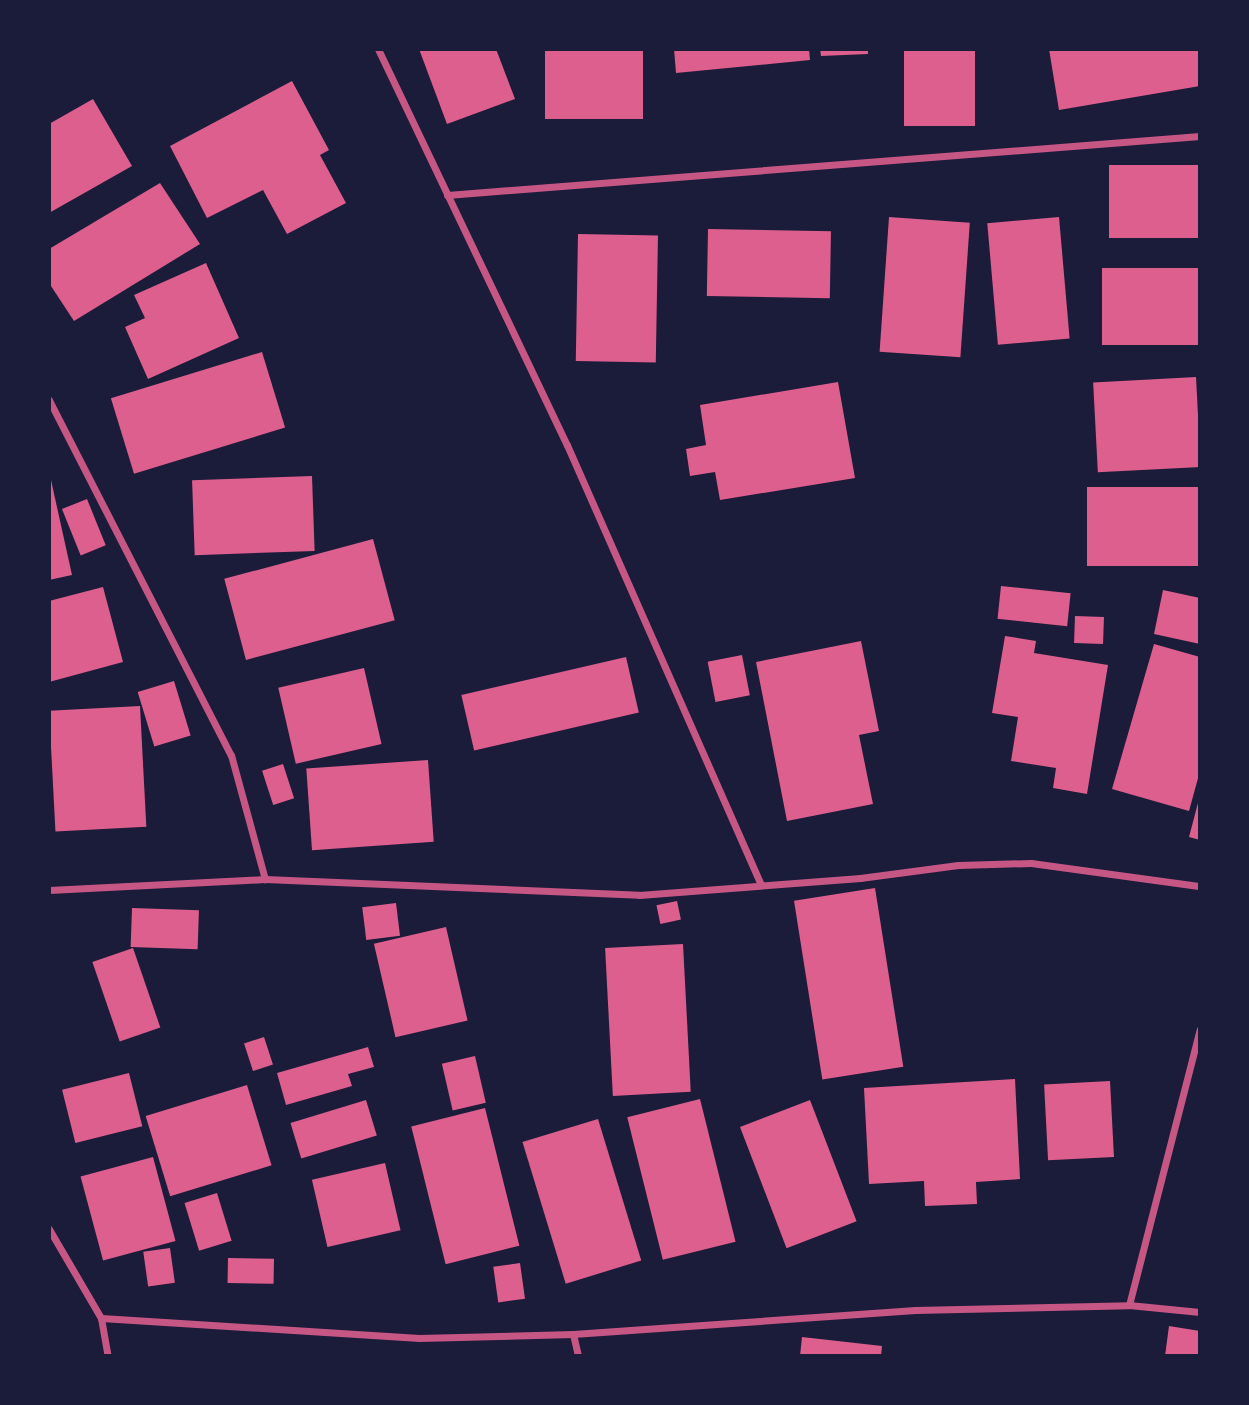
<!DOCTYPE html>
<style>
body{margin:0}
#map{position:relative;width:1249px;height:1405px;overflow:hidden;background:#1b1b3a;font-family:"PT Sans",sans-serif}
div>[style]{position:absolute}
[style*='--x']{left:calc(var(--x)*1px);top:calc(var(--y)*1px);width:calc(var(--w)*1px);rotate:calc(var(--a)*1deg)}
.building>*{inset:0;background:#dd5f8e;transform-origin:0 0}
.minor>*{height:7px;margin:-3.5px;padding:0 3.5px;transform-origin:3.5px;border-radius:3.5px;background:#c65784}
span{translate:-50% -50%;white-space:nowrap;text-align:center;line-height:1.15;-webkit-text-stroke:7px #1b1b3a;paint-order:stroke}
.frame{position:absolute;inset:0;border:51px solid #1b1b3a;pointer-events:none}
</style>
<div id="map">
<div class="building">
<i style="clip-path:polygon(419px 49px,496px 49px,515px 99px,447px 124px)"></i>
<i style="left:545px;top:49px;width:98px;height:70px"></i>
<i style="clip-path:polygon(674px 49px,809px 49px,810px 60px,676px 73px)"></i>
<i style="clip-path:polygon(820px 49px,868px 49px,868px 54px,821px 56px)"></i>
<i style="left:904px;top:49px;width:71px;height:77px"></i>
<i style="clip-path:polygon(1049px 49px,1200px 49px,1200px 86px,1059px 110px)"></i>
<i style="clip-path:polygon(292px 81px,329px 150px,320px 155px,346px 203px,287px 234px,263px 190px,207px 218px,170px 146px)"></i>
<i style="clip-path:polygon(93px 99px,132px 166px,49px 213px,49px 124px)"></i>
<i style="left:1200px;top:165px;width:73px;height:91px;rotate:90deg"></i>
<i style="clip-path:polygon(160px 183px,200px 244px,74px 321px,49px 283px,49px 249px)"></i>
<i style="left:889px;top:217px;width:81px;height:135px;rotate:4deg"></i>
<i style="left:1059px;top:217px;width:122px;height:72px;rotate:85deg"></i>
<i style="left:708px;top:229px;width:123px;height:67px;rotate:1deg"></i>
<i style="left:578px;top:234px;width:80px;height:127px;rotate:1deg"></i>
<i style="clip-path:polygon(206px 263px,239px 338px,148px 379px,125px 327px,145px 318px,134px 295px)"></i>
<i style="left:1200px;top:268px;width:77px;height:98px;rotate:90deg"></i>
<i style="left:262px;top:352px;width:79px;height:158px;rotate:73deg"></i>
<i style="left:1196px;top:377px;width:90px;height:103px;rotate:87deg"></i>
<i style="clip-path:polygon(838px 382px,855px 478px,720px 500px,715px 472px,690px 476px,686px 449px,706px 445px,700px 405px)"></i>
<i style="left:312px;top:476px;width:75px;height:120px;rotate:88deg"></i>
<i style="clip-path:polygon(51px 480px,72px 575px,49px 580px,49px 481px)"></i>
<i style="left:1200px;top:487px;width:79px;height:113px;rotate:90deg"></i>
<i style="left:87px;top:499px;width:50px;height:27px;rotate:68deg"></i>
<i style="left:373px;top:539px;width:84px;height:154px;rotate:75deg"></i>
<i style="left:1001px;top:586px;width:70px;height:33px;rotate:6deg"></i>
<i style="clip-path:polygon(103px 587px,123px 662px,49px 682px,49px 601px)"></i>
<i style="clip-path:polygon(1163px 590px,1200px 598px,1200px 644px,1154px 634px)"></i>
<i style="left:1075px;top:616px;width:29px;height:27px;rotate:2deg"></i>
<i style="clip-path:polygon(1005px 636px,1036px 641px,1034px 653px,1108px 665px,1087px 794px,1053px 788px,1056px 768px,1011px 761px,1018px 717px,992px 713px)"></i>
<i style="clip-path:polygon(861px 641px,879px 731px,859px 735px,873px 804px,787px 821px,756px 662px)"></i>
<i style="clip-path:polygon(1154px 644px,1200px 657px,1200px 771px,1189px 811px,1112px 789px)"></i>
<i style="left:742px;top:655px;width:41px;height:35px;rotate:79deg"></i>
<i style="left:626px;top:657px;width:57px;height:169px;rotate:77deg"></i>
<i style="left:364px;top:668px;width:78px;height:88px;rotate:77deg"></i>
<i style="left:174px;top:681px;width:57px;height:38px;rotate:73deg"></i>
<i style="left:140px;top:706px;width:121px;height:91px;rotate:87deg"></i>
<i style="left:428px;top:760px;width:82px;height:122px;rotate:86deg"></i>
<i style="left:283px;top:764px;width:36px;height:22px;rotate:72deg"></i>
<i style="clip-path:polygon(1199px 799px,1200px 799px,1200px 840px,1189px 837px)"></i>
<i style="left:875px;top:888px;width:181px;height:82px;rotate:81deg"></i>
<i style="left:677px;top:901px;width:19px;height:21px;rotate:78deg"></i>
<i style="left:396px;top:903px;width:33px;height:34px;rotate:83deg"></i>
<i style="left:132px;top:908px;width:67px;height:39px;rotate:2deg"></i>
<i style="left:446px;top:927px;width:96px;height:74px;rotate:77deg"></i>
<i style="left:683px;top:944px;width:148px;height:78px;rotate:87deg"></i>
<i style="left:133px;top:948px;width:84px;height:43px;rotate:71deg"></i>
<i style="left:264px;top:1037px;width:29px;height:21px;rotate:72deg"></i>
<i style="clip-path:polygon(368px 1047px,374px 1067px,348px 1074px,352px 1086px,286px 1105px,277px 1073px)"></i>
<i style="left:475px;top:1056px;width:48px;height:34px;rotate:77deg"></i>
<i style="left:129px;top:1073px;width:55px;height:69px;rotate:76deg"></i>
<i style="clip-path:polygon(1015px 1079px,1020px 1179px,976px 1182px,977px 1204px,925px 1206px,924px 1181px,869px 1184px,864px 1088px)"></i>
<i style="left:1110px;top:1081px;width:76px;height:66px;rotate:87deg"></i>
<i style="left:247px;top:1085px;width:84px;height:106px;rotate:73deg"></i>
<i style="left:700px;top:1099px;width:147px;height:75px;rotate:76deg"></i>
<i style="left:366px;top:1100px;width:37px;height:79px;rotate:73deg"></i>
<i style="left:810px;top:1100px;width:130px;height:75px;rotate:69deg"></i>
<i style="left:485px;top:1108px;width:142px;height:76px;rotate:76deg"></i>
<i style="left:598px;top:1119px;width:148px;height:79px;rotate:73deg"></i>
<i style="left:153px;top:1157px;width:87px;height:75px;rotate:75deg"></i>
<i style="left:385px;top:1163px;width:69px;height:75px;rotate:77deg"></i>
<i style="left:217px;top:1193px;width:50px;height:34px;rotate:73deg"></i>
<i style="left:170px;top:1248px;width:35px;height:27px;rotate:82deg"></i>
<i style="left:228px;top:1258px;width:46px;height:25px;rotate:1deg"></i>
<i style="left:520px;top:1263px;width:36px;height:27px;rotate:82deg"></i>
<i style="clip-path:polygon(1169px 1326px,1200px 1331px,1200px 1356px,1165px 1356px)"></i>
<i style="clip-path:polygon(802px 1337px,882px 1346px,881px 1356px,800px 1356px)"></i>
</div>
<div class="minor">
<i style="--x:378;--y:49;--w:439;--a:64.5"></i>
<i style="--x:567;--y:445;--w:479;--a:66.2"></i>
<i style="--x:447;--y:195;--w:755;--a:-4.48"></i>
<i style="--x:49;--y:400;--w:399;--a:62.9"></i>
<i style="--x:231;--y:755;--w:129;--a:74.7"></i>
<i style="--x:49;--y:890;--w:216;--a:-2.9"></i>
<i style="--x:265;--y:879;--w:374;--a:2.4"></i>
<i style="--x:639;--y:895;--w:222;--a:-4.4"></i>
<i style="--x:860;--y:878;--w:99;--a:-7.6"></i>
<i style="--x:958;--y:865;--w:73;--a:-1.6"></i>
<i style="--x:1031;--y:863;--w:171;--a:7.8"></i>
<i style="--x:49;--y:1229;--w:103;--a:59.7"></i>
<i style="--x:101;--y:1318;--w:39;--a:80"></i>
<i style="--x:1129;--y:1305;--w:285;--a:-75.6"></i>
<i style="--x:101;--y:1318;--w:319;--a:3.6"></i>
<i style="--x:419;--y:1338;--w:154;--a:-1.5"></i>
<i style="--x:573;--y:1334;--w:343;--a:-4"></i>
<i style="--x:915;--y:1310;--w:214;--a:-1.3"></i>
<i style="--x:1129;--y:1305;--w:71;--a:5.6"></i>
<i style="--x:573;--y:1334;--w:23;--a:77"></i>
</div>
<div class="frame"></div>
</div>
